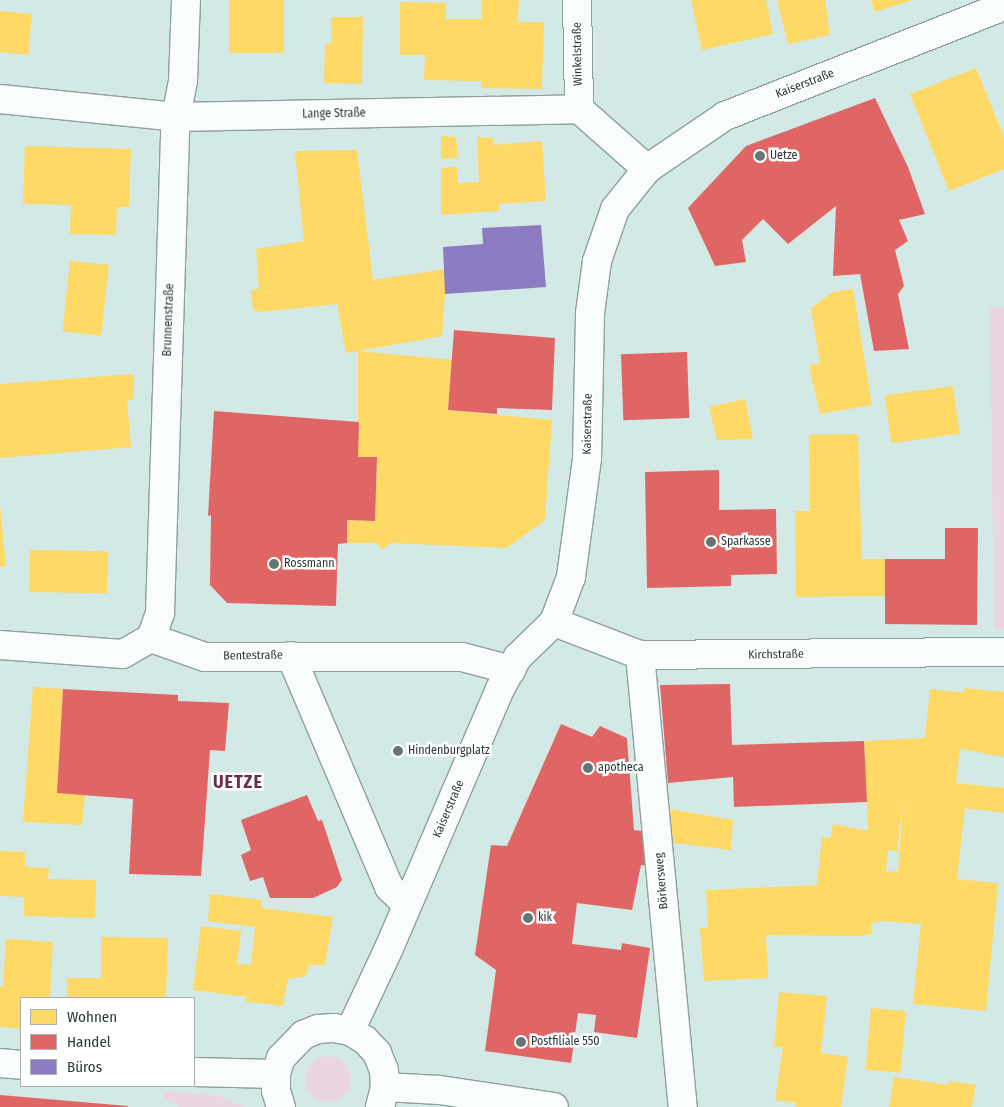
<!DOCTYPE html>
<meta charset="utf-8">
<style>
body{margin:0}
#map{position:relative;width:1004px;height:1107px;overflow:hidden;background:#d3e9e6;font-family:"Fira Sans Condensed",sans-serif}
div>[style]{position:absolute}
[style*='--x']{left:calc(var(--x)*1px);top:calc(var(--y)*1px);width:calc(var(--w)*1px);rotate:calc(var(--a)*1deg)}
.green>*{inset:0;background:#ebd5e2}
.round{border-radius:50%}
.homes>*{inset:0;background:#ffd966;transform-origin:0 0}
.shops>*{inset:0;background:#e06666;transform-origin:0 0}
.offices>*{inset:0;background:#8e7cc3}
.roads{filter:drop-shadow(1px 0 #8f9f9d) drop-shadow(-1px 0 #8f9f9d) drop-shadow(0 1px #8f9f9d) drop-shadow(0 -1px #8f9f9d)}
.pedestrian>*{height:28px;margin:-14px;padding:0 14px;transform-origin:14px;border-radius:14px;background:#f8fcfb}
.minor>*{height:28px;margin:-14px;padding:0 14px;transform-origin:14px;border-radius:14px;background:#f8fcfb}
.tertiary>*{height:28px;margin:-14px;padding:0 14px;transform-origin:14px;border-radius:14px;background:#f8fcfb}
.secondary>*{height:28px;margin:-14px;padding:0 14px;transform-origin:14px;border-radius:14px;background:#f8fcfb}
.dots>*{width:14px;height:14px;translate:-50% -50%;box-sizing:border-box;border:2px solid #fff;border-radius:50%}
span{translate:-50% -50%;white-space:nowrap;text-align:center;line-height:1.15;-webkit-text-stroke:5px #fff;paint-order:stroke}
.street-label{font-size:12px;color:#2a3937}
.poi-label{font-size:12px;color:#2a3937}
.left{translate:0 -50%;text-align:left}
.district-label{font-size:18px;color:#6c2c4e;font-weight:700;letter-spacing:1px}
.legend{position:absolute;left:20px;top:997px;width:175px;height:90px;box-sizing:border-box;background:#fff;border:1px solid #aab0af;margin:0;padding:6px 9px;list-style:none;font-size:15px;color:#2a3937}
.legend li{display:flex;align-items:center;gap:10px;height:25px}
.legend b{width:25px;border:1px solid #aab0af}
</style>
<div id="map">
<div class="green">
<i style="clip-path:polygon(1004px 307px,1004px 629px,994px 629px,990px 308px)"></i>
<i class="round" style="left:305px;top:1056px;width:46px;height:46px"></i>
<i style="clip-path:polygon(163px 1091px,220px 1096px,244px 1107px,179px 1107px,163px 1099px)"></i>
</div>
<div class="homes">
<i style="left:229px;top:0;width:55px;height:53px"></i>
<i style="clip-path:polygon(482px 0,519px 0,518px 22px,544px 22px,542px 89px,481px 88px,481px 81px,424px 80px,425px 55px,400px 55px,400px 2px,446px 3px,446px 19px,482px 19px)"></i>
<i style="clip-path:polygon(691px 0,766px 0,773px 34px,702px 50px)"></i>
<i style="clip-path:polygon(777px 0,825px 0,830px 35px,788px 44px)"></i>
<i style="clip-path:polygon(871px 0,912px 0,875px 12px)"></i>
<i style="left:0;top:11px;width:32px;height:41px;rotate:5deg"></i>
<i style="clip-path:polygon(331px 17px,363px 17px,362px 84px,324px 83px,325px 43px,331px 44px)"></i>
<i style="clip-path:polygon(976px 68px,1004px 137px,1004px 169px,949px 191px,910px 94px)"></i>
<i style="clip-path:polygon(441px 136px,456px 137px,458px 158px,441px 159px)"></i>
<i style="clip-path:polygon(477px 137px,493px 138px,493px 145px,542px 141px,546px 201px,499px 204px,499px 211px,441px 215px,441px 168px,457px 167px,458px 183px,479px 182px)"></i>
<i style="clip-path:polygon(25px 146px,131px 149px,129px 207px,117px 207px,116px 235px,70px 234px,71px 205px,23px 204px)"></i>
<i style="clip-path:polygon(357px 150px,373px 280px,445px 269px,446px 280px,442px 336px,358px 351px,452px 360px,448px 410px,552px 420px,545px 520px,507px 548px,390px 543px,382px 550px,376px 543px,347px 543px,347px 520px,375px 521px,377px 457px,358px 457px,358px 351px,346px 353px,337px 304px,262px 312px,253px 310px,251px 289px,259px 289px,256px 249px,304px 241px,295px 151px)"></i>
<i style="left:70px;top:261px;width:39px;height:71px;rotate:6deg"></i>
<i style="clip-path:polygon(853px 289px,872px 405px,820px 414px,809px 365px,820px 364px,811px 308px,833px 292px)"></i>
<i style="clip-path:polygon(134px 374px,134px 399px,127px 400px,131px 447px,0 458px,0 384px)"></i>
<i style="left:953px;top:386px;width:48px;height:69px;rotate:82deg"></i>
<i style="clip-path:polygon(745px 399px,753px 439px,717px 440px,709px 407px)"></i>
<i style="clip-path:polygon(858px 434px,862px 559px,885px 559px,886px 596px,796px 597px,795px 511px,810px 511px,809px 435px)"></i>
<i style="clip-path:polygon(0 504px,6px 567px,0 567px)"></i>
<i style="left:30px;top:550px;width:78px;height:42px;rotate:1deg"></i>
<i style="clip-path:polygon(33px 687px,63px 689px,57px 793px,85px 795px,82px 825px,23px 822px)"></i>
<i style="clip-path:polygon(evenodd,965px 688px,1004px 692px,1004px 757px,960px 749px,956px 783px,1004px 788px,1004px 813px,965px 808px,957px 879px,998px 883px,986px 1011px,913px 1004px,921px 924px,881px 921px,871px 923px,872px 934px,861px 936px,766px 935px,768px 978px,704px 981px,700px 928px,708px 928px,706px 890px,817px 885px,822px 837px,830px 839px,833px 824px,868px 831px,864px 741px,925px 738px,930px 689px,964px 693px,965px 688px,903px 801px,898px 872px,886px 871px,888px 850px,897px 852px,903px 801px)"></i>
<i style="clip-path:polygon(670px 809px,733px 820px,731px 850px,673px 843px)"></i>
<i style="clip-path:polygon(0 851px,25px 852px,25px 867px,49px 868px,48px 879px,96px 880px,95px 918px,24px 916px,24px 897px,0 896px)"></i>
<i style="clip-path:polygon(210px 894px,262px 900px,262px 908px,333px 917px,325px 965px,309px 965px,306px 976px,288px 979px,283px 1006px,246px 1002px,247px 997px,193px 990px,201px 926px,241px 931px,237px 964px,251px 965px,255px 927px,208px 921px)"></i>
<i style="clip-path:polygon(101px 937px,168px 938px,166px 998px,67px 998px,67px 978px,101px 978px)"></i>
<i style="clip-path:polygon(6px 939px,53px 942px,50px 998px,21px 998px,21px 1029px,0 1027px,0 986px,3px 987px)"></i>
<i style="clip-path:polygon(779px 992px,827px 996px,821px 1053px,848px 1057px,841px 1107px,795px 1107px,796px 1103px,775px 1100px,783px 1047px,774px 1046px)"></i>
<i style="left:871px;top:1008px;width:35px;height:62px;rotate:5deg"></i>
<i style="clip-path:polygon(894px 1077px,948px 1085px,949px 1081px,976px 1085px,972px 1107px,889px 1107px)"></i>
</div>
<div class="shops">
<i style="clip-path:polygon(875px 98px,908px 167px,925px 214px,899px 220px,908px 241px,895px 250px,904px 286px,898px 294px,909px 349px,874px 351px,860px 274px,833px 276px,836px 206px,788px 244px,763px 219px,742px 240px,746px 262px,715px 266px,688px 208px,746px 146px)"></i>
<i style="clip-path:polygon(454px 330px,555px 338px,552px 410px,497px 408px,497px 414px,448px 410px)"></i>
<i style="left:687px;top:352px;width:66px;height:66px;rotate:88deg"></i>
<i style="clip-path:polygon(214px 411px,359px 422px,358px 457px,377px 457px,375px 521px,347px 520px,347px 543px,338px 544px,336px 606px,227px 603px,210px 585px,211px 515px,208px 516px)"></i>
<i style="clip-path:polygon(719px 470px,719px 510px,776px 509px,777px 574px,731px 575px,731px 586px,647px 588px,645px 472px)"></i>
<i style="clip-path:polygon(945px 528px,978px 528px,977px 625px,885px 624px,885px 559px,945px 559px)"></i>
<i style="clip-path:polygon(730px 684px,732px 745px,864px 741px,867px 802px,734px 807px,733px 777px,668px 783px,660px 685px)"></i>
<i style="clip-path:polygon(63px 689px,178px 695px,178px 701px,229px 703px,225px 751px,210px 750px,201px 876px,129px 874px,133px 799px,57px 793px)"></i>
<i style="clip-path:polygon(561px 724px,592px 737px,600px 726px,627px 738px,634px 830px,649px 832px,651px 866px,641px 865px,632px 910px,577px 903px,572px 944px,621px 950px,622px 943px,650px 948px,637px 1038px,594px 1032px,596px 1015px,578px 1013px,571px 1063px,485px 1051px,496px 970px,475px 955px,491px 845px,507px 846px)"></i>
<i style="clip-path:polygon(307px 795px,318px 821px,322px 820px,342px 880px,337px 887px,313px 898px,270px 898px,263px 877px,250px 881px,241px 855px,251px 850px,241px 820px)"></i>
<i style="clip-path:polygon(0 1095px,128px 1106px,128px 1107px,0 1107px)"></i>
</div>
<div class="offices">
<i style="clip-path:polygon(541px 225px,546px 287px,445px 294px,443px 247px,483px 244px,482px 228px)"></i>
</div>
<div class="roads">
<div class="pedestrian">
<i style="--x:291;--y:656;--w:251;--a:67"></i>
<i style="--x:389;--y:887;--w:25;--a:45"></i>
</div>
<div class="minor">
<i style="--x:577;--y:0;--w:109;--a:88.9"></i>
<i style="--x:0;--y:99;--w:177;--a:5.8"></i>
<i style="--x:176;--y:117;--w:403;--a:-1.1"></i>
<i style="--x:579;--y:109;--w:91;--a:41.4"></i>
<i style="--x:554;--y:622;--w:92;--a:21"></i>
<i style="--x:640;--y:655;--w:364;--a:-0.5"></i>
<i style="--x:151;--y:638;--w:27;--a:-70"></i>
<i style="--x:160;--y:613;--w:496;--a:-88.2"></i>
<i style="--x:176;--y:117;--w:37;--a:-79"></i>
<i style="--x:183;--y:81;--w:81;--a:-87.9"></i>
<i style="--x:0;--y:645;--w:123;--a:4.2"></i>
<i style="--x:123;--y:654;--w:32;--a:-30"></i>
<i style="--x:151;--y:638;--w:57;--a:19.4"></i>
<i style="--x:205;--y:657;--w:257;--a:0"></i>
<i style="--x:462;--y:657;--w:51;--a:14.9"></i>
<i style="--x:640;--y:655;--w:454;--a:84.6"></i>
</div>
<div class="tertiary">
<i style="--x:350;--y:1031;--w:92;--a:-64.8"></i>
<i style="--x:389;--y:948;--w:282;--a:-66.8"></i>
<i style="--x:500;--y:689;--w:37;--a:-61"></i>
<i style="--x:518;--y:657;--w:50;--a:-44.2"></i>
<i style="--x:554;--y:622;--w:48;--a:-69.3"></i>
<i style="--x:571;--y:577;--w:119;--a:-82.3"></i>
<i style="--x:587;--y:459;--w:146;--a:-88.8"></i>
<i style="--x:590;--y:313;--w:52;--a:-82.3"></i>
<i style="--x:597;--y:261;--w:55;--a:-70.9"></i>
<i style="--x:615;--y:209;--w:51;--a:-51.3"></i>
<i style="--x:647;--y:169;--w:94;--a:-34.2"></i>
<i style="--x:725;--y:116;--w:300;--a:-21.5"></i>
<i style="--x:385;--y:1087;--w:54;--a:3.2"></i>
<i style="--x:439;--y:1090;--w:116;--a:8.4"></i>
</div>
<div class="secondary">
<i style="--x:0;--y:1063;--w:21;--a:5"></i>
<i style="--x:194;--y:1072;--w:82;--a:1.4"></i>
<i style="--x:281;--y:1107;--w:17;--a:-107"></i>
<i style="--x:276;--y:1091;--w:17;--a:-90"></i>
<i style="--x:276;--y:1074;--w:17;--a:-73"></i>
<i style="--x:281;--y:1058;--w:32;--a:-46"></i>
<i style="--x:303;--y:1035;--w:16;--a:-22"></i>
<i style="--x:318;--y:1029;--w:16;--a:-4"></i>
<i style="--x:334;--y:1028;--w:16;--a:11"></i>
<i style="--x:350;--y:1031;--w:17;--a:31"></i>
<i style="--x:365;--y:1040;--w:18;--a:47"></i>
<i style="--x:377;--y:1053;--w:18;--a:68"></i>
<i style="--x:384;--y:1070;--w:17;--a:87"></i>
<i style="--x:385;--y:1087;--w:21;--a:104"></i>
</div>
</div>
<div class="dots">
<i style="left:760px;top:156px;background:#657774"></i>
<i style="left:711px;top:542px;background:#657774"></i>
<i style="left:274px;top:564px;background:#657774"></i>
<i style="left:398px;top:751px;background:#657774"></i>
<i style="left:588px;top:768px;background:#657774"></i>
<i style="left:528px;top:918px;background:#657774"></i>
<i style="left:521px;top:1042px;background:#657774"></i>
</div>
<div class="street-label">
<span style="left:578px;top:54px;rotate:-91deg">Winkelstraße</span>
<span style="left:805px;top:84px;rotate:-21deg">Kaiserstraße</span>
<span style="left:334px;top:114px;rotate:-1deg">Lange Straße</span>
<span style="left:169px;top:320px;rotate:-88deg">Brunnenstraße</span>
<span style="left:588px;top:424px;rotate:-89deg">Kaiserstraße</span>
<span style="left:776px;top:655px;rotate:-1deg">Kirchstraße</span>
<span style="left:253px;top:656px;rotate:-1deg">Bentestraße</span>
<span style="left:449px;top:809px;rotate:-67deg">Kaiserstraße</span>
<span style="left:662px;top:881px;rotate:-95deg">Börkersweg</span>
</div>
<div class="poi-label">
<span class="left" style="left:770px;top:156px">Uetze</span>
<span class="left" style="left:721px;top:542px">Sparkasse</span>
<span class="left" style="left:284px;top:564px">Rossmann</span>
<span class="left" style="left:408px;top:751px">Hindenburgplatz</span>
<span class="left" style="left:598px;top:768px">apotheca</span>
<span class="left" style="left:538px;top:918px">kik</span>
<span class="left" style="left:531px;top:1042px">Postfiliale 550</span>
</div>
<div class="district-label">
<span style="left:238px;top:782px">UETZE</span>
</div>
<ul class="legend">
<li><b style="height:14px;background:#ffd966"></b>Wohnen</li>
<li><b style="height:14px;background:#e06666"></b>Handel</li>
<li><b style="height:14px;background:#8e7cc3"></b>Büros</li>
</ul>
</div>
